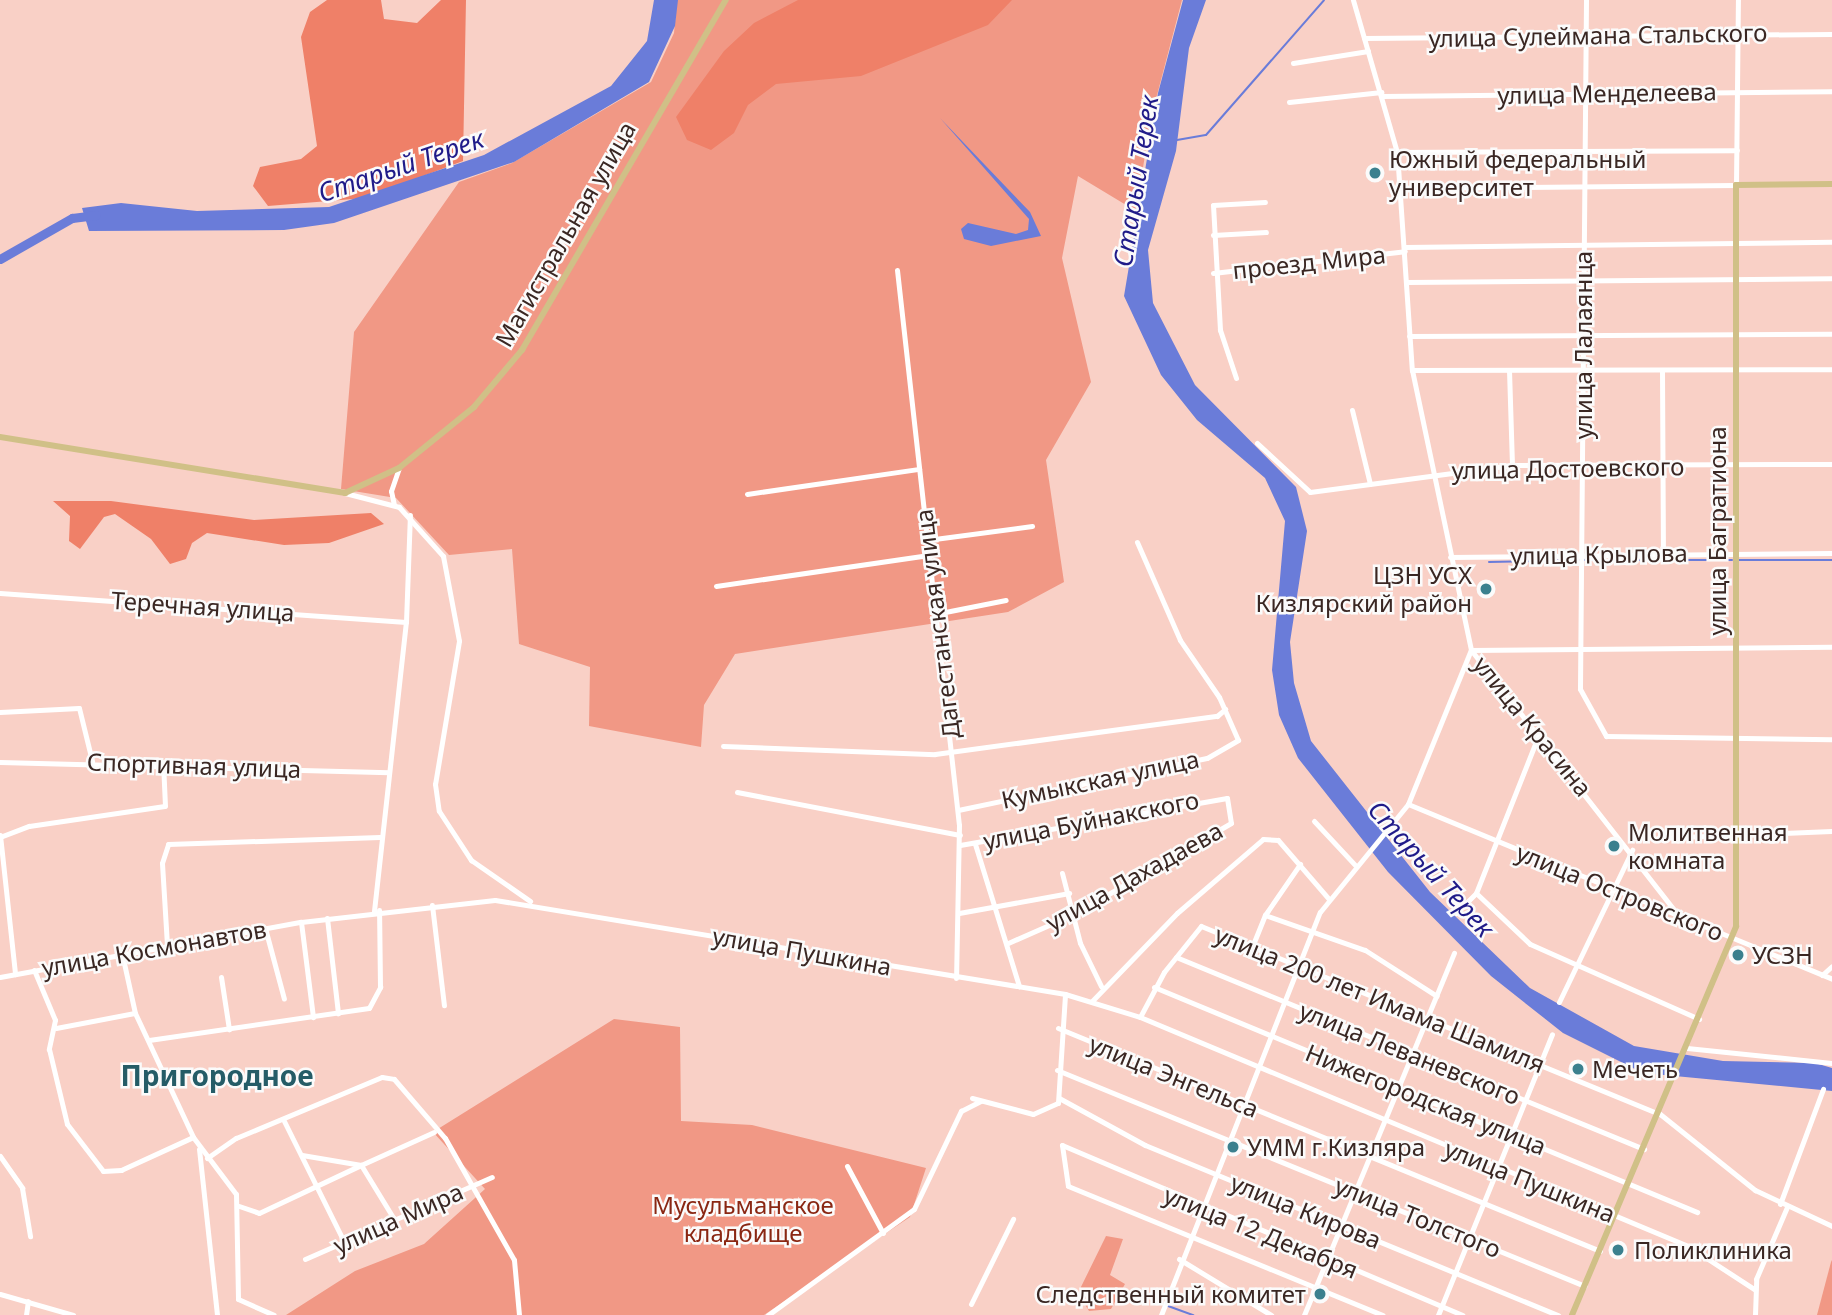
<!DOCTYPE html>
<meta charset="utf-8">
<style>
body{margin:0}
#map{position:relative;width:1832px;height:1315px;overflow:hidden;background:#f9d0c6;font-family:"Noto Sans",sans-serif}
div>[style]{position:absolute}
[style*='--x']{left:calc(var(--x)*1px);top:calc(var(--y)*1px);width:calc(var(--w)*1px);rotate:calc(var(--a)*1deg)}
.green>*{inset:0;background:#f19885}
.forest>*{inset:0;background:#ef8068}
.water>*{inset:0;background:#6a7cd9}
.stream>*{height:2px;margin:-1px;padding:0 1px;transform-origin:1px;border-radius:1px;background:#6a7cd9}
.river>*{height:9px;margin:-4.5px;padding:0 4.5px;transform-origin:4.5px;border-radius:4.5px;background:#6a7cd9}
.minor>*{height:5px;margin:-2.5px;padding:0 2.5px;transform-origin:2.5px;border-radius:2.5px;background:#fff}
.major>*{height:6px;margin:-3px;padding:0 3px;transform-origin:3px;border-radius:3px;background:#d0c087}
.dots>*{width:19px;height:19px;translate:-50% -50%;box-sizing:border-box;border:4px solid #fbfbfb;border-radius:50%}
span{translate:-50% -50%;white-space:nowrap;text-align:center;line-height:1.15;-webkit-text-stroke:5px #fbfbfb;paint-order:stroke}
.street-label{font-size:24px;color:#3a2723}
.poi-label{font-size:24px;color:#3a2723}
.left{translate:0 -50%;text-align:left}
.right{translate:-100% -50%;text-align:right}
.park-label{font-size:24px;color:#8a2713}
.water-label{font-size:26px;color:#201b89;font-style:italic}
.quarter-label{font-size:28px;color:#255c67;font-weight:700}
</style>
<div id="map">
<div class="green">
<i style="clip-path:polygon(677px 0,1182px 0,1151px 118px,1136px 211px,1078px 176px,1062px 258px,1091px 382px,1046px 460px,1064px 582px,1008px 612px,735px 654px,704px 705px,701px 747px,589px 726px,590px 667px,519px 644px,512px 549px,449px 555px,396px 498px,341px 489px,354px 332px,459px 182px,512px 163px,651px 82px,674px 33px)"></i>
<i style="clip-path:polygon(614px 1019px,680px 1027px,681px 1121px,752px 1125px,926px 1168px,910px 1217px,764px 1315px,286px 1315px,355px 1271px,424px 1244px,485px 1189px,433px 1132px)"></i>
<i style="clip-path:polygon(1106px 1236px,1123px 1239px,1110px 1275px,1125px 1284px,1111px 1309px,1089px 1311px,1078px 1293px)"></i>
<i style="clip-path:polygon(1832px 1260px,1832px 1315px,1817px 1315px,1831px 1262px)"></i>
</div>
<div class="forest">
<i style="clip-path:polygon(327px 0,381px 0,384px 19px,417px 23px,441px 0,466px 0,463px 161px,365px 198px,268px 206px,253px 186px,260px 167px,301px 159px,317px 146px,301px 37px,310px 12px)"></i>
<i style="clip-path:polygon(798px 0,1012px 0,988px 25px,861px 76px,776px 84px,748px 105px,734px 133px,711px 150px,687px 140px,676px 117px,724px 51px,754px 23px)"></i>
<i style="clip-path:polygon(53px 501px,111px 501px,254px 520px,371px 513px,384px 524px,329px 543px,284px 545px,207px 533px,192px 543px,186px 559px,170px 564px,151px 539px,115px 514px,104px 517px,80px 549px,69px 541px,70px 516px)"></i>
</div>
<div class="water">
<i style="clip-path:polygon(654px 0,678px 0,675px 26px,649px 82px,514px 162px,334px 223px,284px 230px,89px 231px,82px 208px,121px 203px,197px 211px,329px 207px,484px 155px,611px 86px,647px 41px)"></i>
<i style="clip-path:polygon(1183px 0,1206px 0,1189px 48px,1176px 151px,1148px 250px,1153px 303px,1195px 385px,1296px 487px,1307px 531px,1290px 642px,1294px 683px,1311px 741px,1430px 892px,1530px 988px,1634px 1046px,1723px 1061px,1815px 1063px,1832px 1068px,1832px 1091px,1643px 1073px,1563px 1033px,1491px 976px,1388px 872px,1298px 758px,1279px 715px,1272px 670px,1285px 521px,1265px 478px,1197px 420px,1161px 375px,1124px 296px,1158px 93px)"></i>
<i style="clip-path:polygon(940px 118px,1030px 212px,1041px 236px,991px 246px,964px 239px,961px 229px,968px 223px,1016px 234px,1028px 230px,1029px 219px)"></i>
</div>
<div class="stream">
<i style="--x:1177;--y:140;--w:29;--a:-10"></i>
<i style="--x:1206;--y:135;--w:179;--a:-48.8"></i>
<i style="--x:1584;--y:560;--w:148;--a:0"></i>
<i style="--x:1738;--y:560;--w:94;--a:0"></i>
<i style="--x:1489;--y:562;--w:90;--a:-1.3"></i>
<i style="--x:1168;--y:1306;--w:27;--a:20"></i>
</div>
<div class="river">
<i style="--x:0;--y:259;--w:83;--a:-29.7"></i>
<i style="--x:72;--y:218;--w:24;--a:-7"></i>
</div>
<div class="minor">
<i style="--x:1353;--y:0;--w:158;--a:73.9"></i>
<i style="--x:1397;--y:152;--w:219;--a:86.1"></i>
<i style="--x:1412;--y:370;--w:286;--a:78.1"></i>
<i style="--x:1471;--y:650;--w:336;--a:52"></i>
<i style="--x:1586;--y:0;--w:689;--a:90.5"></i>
<i style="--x:1580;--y:689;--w:54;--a:61"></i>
<i style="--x:1606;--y:736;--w:226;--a:0.8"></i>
<i style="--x:1364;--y:38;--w:468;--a:-0.5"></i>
<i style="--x:1293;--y:63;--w:76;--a:-9.1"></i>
<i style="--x:1382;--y:96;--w:450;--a:-0.6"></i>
<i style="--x:1289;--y:102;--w:93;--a:-6.2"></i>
<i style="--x:1397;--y:152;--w:340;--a:-0.3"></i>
<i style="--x:1401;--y:188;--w:335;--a:-0.5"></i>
<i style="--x:1736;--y:185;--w:185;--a:-89.4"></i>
<i style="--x:1213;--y:235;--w:53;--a:-3.2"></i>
<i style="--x:1405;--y:247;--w:427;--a:-0.7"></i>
<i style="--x:897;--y:270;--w:558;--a:83.63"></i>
<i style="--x:959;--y:825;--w:153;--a:91.1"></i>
<i style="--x:1213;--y:273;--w:193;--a:-6.5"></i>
<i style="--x:1407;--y:282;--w:425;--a:-0.5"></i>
<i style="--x:1409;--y:336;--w:423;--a:-0.3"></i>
<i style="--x:1412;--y:370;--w:420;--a:-0.1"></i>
<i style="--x:1509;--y:370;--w:95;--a:88.2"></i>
<i style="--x:1662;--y:370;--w:182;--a:89.7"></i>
<i style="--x:1236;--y:378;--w:51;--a:-108.4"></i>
<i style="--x:1220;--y:330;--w:125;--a:-93.2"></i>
<i style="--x:1213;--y:205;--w:52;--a:-3.3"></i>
<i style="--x:1352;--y:410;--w:76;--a:76.3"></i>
<i style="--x:1257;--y:443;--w:72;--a:42.8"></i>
<i style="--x:1310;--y:492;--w:204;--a:-7.6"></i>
<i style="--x:1512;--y:465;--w:320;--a:-0.2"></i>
<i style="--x:345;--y:493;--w:56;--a:14.5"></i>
<i style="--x:399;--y:507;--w:66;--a:48.1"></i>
<i style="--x:443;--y:556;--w:86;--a:79.3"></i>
<i style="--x:459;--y:641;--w:145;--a:99.5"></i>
<i style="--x:435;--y:784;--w:27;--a:82"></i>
<i style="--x:439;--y:811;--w:59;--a:56.9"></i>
<i style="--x:471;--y:860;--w:72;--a:34.8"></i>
<i style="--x:747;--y:494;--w:174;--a:-8.3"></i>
<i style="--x:394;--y:505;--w:14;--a:-102"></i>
<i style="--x:391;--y:491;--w:24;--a:-71"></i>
<i style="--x:927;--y:540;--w:106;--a:-7.6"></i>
<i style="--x:1450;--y:557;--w:382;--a:-0.6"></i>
<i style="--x:716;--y:586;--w:215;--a:-8.3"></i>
<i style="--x:0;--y:593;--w:407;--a:4.1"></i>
<i style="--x:935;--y:614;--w:72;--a:-11.2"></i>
<i style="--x:0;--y:712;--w:79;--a:-2.9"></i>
<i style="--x:79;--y:708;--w:55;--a:76.2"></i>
<i style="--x:723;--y:746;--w:212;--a:2.2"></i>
<i style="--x:935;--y:754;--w:285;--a:-7.7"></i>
<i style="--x:1217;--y:716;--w:11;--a:-41"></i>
<i style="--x:0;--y:762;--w:389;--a:1.5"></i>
<i style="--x:737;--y:792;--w:227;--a:10.9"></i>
<i style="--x:1408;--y:804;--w:459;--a:22.4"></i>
<i style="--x:958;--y:810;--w:254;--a:-11.8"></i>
<i style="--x:1207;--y:758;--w:36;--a:-30"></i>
<i style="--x:1238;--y:740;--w:47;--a:-113.8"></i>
<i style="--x:1219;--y:697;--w:69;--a:-124.4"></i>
<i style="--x:1180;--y:640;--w:107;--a:-113.7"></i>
<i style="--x:1314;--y:821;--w:62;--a:47"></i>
<i style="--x:0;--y:835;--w:140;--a:83.8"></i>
<i style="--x:0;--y:837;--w:31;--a:-21"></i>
<i style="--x:29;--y:826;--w:137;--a:-8.4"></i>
<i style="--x:165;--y:806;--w:44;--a:-92.6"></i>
<i style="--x:1658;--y:838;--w:174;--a:-2.3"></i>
<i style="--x:975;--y:844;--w:149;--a:72.8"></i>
<i style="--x:960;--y:845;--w:271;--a:-10"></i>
<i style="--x:1227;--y:798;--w:25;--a:81"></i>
<i style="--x:1231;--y:823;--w:181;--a:149.9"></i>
<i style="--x:1074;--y:914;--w:72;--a:156.3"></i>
<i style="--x:1062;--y:873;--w:72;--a:75.6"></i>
<i style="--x:1080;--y:943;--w:48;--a:64"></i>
<i style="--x:1476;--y:893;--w:74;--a:43.4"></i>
<i style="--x:1530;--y:944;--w:185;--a:23.9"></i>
<i style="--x:432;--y:905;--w:101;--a:83.2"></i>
<i style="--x:374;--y:911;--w:291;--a:-83.7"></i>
<i style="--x:406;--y:622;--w:107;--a:-87.9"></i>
<i style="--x:959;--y:913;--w:112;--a:-10.3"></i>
<i style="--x:1456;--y:913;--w:28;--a:-45"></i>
<i style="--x:1476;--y:893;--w:174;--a:-68.4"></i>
<i style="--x:1265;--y:915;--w:106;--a:19.3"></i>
<i style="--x:1365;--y:950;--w:85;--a:32.6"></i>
<i style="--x:327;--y:918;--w:96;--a:83.4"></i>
<i style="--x:301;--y:922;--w:96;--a:82.8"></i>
<i style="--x:265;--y:928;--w:73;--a:75"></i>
<i style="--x:167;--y:945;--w:82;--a:-93.5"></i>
<i style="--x:162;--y:863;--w:20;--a:-72"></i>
<i style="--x:168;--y:844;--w:212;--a:-1.9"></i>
<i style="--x:1252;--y:947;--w:35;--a:-68"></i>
<i style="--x:1265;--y:915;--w:62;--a:-55.5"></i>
<i style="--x:122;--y:954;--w:60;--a:77.6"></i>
<i style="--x:135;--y:1013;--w:137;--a:64.9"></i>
<i style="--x:193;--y:1137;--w:71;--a:53"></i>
<i style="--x:236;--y:1194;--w:105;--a:88.9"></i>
<i style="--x:238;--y:1299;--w:39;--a:24"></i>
<i style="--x:1176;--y:957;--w:506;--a:22.31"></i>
<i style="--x:34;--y:970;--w:54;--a:67.2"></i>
<i style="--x:55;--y:1020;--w:30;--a:102"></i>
<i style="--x:49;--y:1049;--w:77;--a:76.5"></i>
<i style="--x:67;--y:1124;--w:59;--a:52.5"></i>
<i style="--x:103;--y:1171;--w:18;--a:-3"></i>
<i style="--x:121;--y:1170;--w:79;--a:-24.6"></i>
<i style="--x:1822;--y:975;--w:13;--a:-42"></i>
<i style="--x:0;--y:977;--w:306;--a:-10.4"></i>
<i style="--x:301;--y:922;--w:195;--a:-6.5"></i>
<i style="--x:495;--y:900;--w:578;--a:9.36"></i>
<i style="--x:1065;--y:994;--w:78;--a:17"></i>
<i style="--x:1140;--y:1017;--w:594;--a:22.68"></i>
<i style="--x:1688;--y:1246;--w:79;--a:33.1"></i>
<i style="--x:221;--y:977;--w:53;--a:81.3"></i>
<i style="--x:1154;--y:987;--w:588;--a:22.51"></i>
<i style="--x:1092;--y:1001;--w:122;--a:-46"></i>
<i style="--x:1177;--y:913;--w:113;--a:-40.7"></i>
<i style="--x:1263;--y:839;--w:15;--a:4"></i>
<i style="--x:1278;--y:840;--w:77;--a:49.2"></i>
<i style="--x:1559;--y:1002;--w:169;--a:-64.3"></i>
<i style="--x:1140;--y:1017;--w:51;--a:-61.9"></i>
<i style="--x:1164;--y:972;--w:59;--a:-51.2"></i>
<i style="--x:1201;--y:926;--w:496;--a:22.3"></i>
<i style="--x:1660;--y:1114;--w:122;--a:38.7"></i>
<i style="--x:1755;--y:1190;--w:85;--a:25.1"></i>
<i style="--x:56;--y:1028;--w:80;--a:-10.8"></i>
<i style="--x:1058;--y:1028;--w:586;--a:22.36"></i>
<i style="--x:149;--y:1040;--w:222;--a:-8.3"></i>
<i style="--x:369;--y:1008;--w:24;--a:-62"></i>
<i style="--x:380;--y:987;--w:77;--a:-90.7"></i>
<i style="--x:1687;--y:1048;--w:146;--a:5.9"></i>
<i style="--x:1057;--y:1070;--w:570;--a:22.25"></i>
<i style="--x:972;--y:1098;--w:63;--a:14.7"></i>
<i style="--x:1033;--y:1114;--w:27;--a:-24"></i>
<i style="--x:1058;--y:1103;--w:109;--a:-86.3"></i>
<i style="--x:1059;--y:1098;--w:98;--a:28.7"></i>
<i style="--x:1145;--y:1145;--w:447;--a:22.4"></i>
<i style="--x:283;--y:1119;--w:137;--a:63.6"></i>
<i style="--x:1062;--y:1145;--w:435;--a:23"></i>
<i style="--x:1062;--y:1145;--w:41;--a:81.7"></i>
<i style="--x:1068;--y:1186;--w:340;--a:22.3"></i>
<i style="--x:199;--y:1149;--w:167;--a:83.8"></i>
<i style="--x:302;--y:1155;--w:60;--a:9.6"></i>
<i style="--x:361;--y:1165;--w:80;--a:-24.3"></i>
<i style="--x:0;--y:1156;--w:39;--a:55"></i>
<i style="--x:22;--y:1188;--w:49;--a:80.5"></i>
<i style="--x:207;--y:1158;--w:35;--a:-35"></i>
<i style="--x:236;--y:1138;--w:158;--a:-22.7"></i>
<i style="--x:382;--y:1077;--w:12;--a:9"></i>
<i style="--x:394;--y:1079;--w:78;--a:49.2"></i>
<i style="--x:445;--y:1138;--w:140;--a:60.5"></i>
<i style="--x:514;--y:1260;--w:55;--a:84.8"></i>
<i style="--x:847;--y:1166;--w:76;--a:61.8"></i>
<i style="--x:1780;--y:1204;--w:123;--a:-69.5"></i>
<i style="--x:239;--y:1206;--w:21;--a:19"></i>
<i style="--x:259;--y:1213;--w:113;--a:-25.2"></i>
<i style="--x:361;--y:1165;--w:63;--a:58.6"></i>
<i style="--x:305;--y:1259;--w:204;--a:-23.7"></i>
<i style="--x:1179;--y:1259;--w:108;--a:31.3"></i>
<i style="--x:0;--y:1294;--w:76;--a:16"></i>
<i style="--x:971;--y:1304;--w:95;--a:-63.7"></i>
<i style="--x:26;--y:1315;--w:14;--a:-82"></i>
<i style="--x:768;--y:1315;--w:180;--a:-36"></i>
<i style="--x:914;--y:1209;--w:109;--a:-64.4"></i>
<i style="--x:961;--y:1111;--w:22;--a:-27"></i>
<i style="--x:1161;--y:1315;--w:433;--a:-68.5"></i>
<i style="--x:1320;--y:912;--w:139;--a:-50.8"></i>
<i style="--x:1408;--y:804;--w:166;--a:-67.8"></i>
<i style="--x:1471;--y:650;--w:361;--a:-0.5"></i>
<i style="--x:1304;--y:1315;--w:392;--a:-67.5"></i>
<i style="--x:1438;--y:1315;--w:303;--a:-67.9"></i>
<i style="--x:1755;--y:1315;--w:36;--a:-88"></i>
<i style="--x:1756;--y:1279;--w:78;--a:-66.7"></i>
</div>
<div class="major">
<i style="--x:0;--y:437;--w:350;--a:9.2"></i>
<i style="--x:345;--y:493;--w:60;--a:-24.8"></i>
<i style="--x:399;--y:468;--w:97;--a:-39.1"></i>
<i style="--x:474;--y:407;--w:75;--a:-49.9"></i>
<i style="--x:522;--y:350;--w:405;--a:-59.8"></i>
<i style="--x:1572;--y:1315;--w:422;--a:-67.1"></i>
<i style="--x:1736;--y:926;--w:741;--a:-90"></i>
<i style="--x:1736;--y:185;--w:96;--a:-0.6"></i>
</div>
<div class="dots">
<i style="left:1375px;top:173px;background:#3b808e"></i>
<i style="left:1486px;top:589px;background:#3b808e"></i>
<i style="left:1614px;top:846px;background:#3b808e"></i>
<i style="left:1738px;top:955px;background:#3b808e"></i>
<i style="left:1578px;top:1069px;background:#3b808e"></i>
<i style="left:1233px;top:1147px;background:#3b808e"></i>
<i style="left:1618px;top:1250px;background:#3b808e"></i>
<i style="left:1320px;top:1294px;background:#3b808e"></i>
</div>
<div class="street-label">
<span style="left:1598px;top:35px;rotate:-1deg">улица Сулеймана Стальского</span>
<span style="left:1607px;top:93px;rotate:-1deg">улица Менделеева</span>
<span style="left:565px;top:234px;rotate:-60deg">Магистральная улица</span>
<span style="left:1309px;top:262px;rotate:-6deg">проезд Мира</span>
<span style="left:1583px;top:345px;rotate:-90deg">улица Лалаянца</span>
<span style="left:1568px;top:468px;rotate:-1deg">улица Достоевского</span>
<span style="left:1717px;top:531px;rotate:-90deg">улица Багратиона</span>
<span style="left:1599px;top:554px;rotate:-1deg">улица Крылова</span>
<span style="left:203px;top:606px;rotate:4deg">Теречная улица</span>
<span style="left:937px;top:624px;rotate:-97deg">Дагестанская улица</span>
<span style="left:1533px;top:726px;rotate:51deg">улица Красина</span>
<span style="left:194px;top:765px;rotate:2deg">Спортивная улица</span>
<span style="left:1100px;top:779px;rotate:-12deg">Кумыкская улица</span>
<span style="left:1091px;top:820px;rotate:-11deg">улица Буйнакского</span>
<span style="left:1134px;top:876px;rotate:-29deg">улица Дахадаева</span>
<span style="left:1620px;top:892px;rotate:22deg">улица Островского</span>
<span style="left:154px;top:948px;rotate:-10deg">улица Космонавтов</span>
<span style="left:802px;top:951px;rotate:10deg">улица Пушкина</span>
<span style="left:1380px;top:999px;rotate:22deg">улица 200 лет Имама Шамиля</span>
<span style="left:1410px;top:1053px;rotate:22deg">улица Леваневского</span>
<span style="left:1174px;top:1076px;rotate:22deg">улица Энгельса</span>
<span style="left:1426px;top:1099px;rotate:22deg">Нижегородская улица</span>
<span style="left:1530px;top:1181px;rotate:22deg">улица Пушкина</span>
<span style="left:1306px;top:1211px;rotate:22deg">улица Кирова</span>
<span style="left:1418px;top:1217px;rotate:22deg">улица Толстого</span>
<span style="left:398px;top:1218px;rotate:-24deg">улица Мира</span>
<span style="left:1261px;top:1232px;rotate:22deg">улица 12 Декабря</span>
</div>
<div class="poi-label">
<span class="left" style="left:1389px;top:173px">Южный федеральный<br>университет</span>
<span class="right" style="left:1472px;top:589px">ЦЗН УСХ<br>Кизлярский район</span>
<span class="left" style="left:1628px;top:846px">Молитвенная<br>комната</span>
<span class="left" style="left:1752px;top:955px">УСЗН</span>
<span class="left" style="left:1592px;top:1069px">Мечеть</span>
<span class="left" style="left:1247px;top:1147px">УММ г.Кизляра</span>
<span class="left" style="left:1634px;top:1250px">Поликлиника</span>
<span class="right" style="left:1306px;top:1294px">Следственный комитет</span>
</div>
<div class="park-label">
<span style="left:743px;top:1219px">Мусульманское<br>кладбище</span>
</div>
<div class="water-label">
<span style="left:401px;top:166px;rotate:-19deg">Старый Терек</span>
<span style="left:1136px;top:181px;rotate:-81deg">Старый Терек</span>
<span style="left:1431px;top:869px;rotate:48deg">Старый Терек</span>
</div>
<div class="quarter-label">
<span style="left:217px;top:1075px">Пригородное</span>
</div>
</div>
